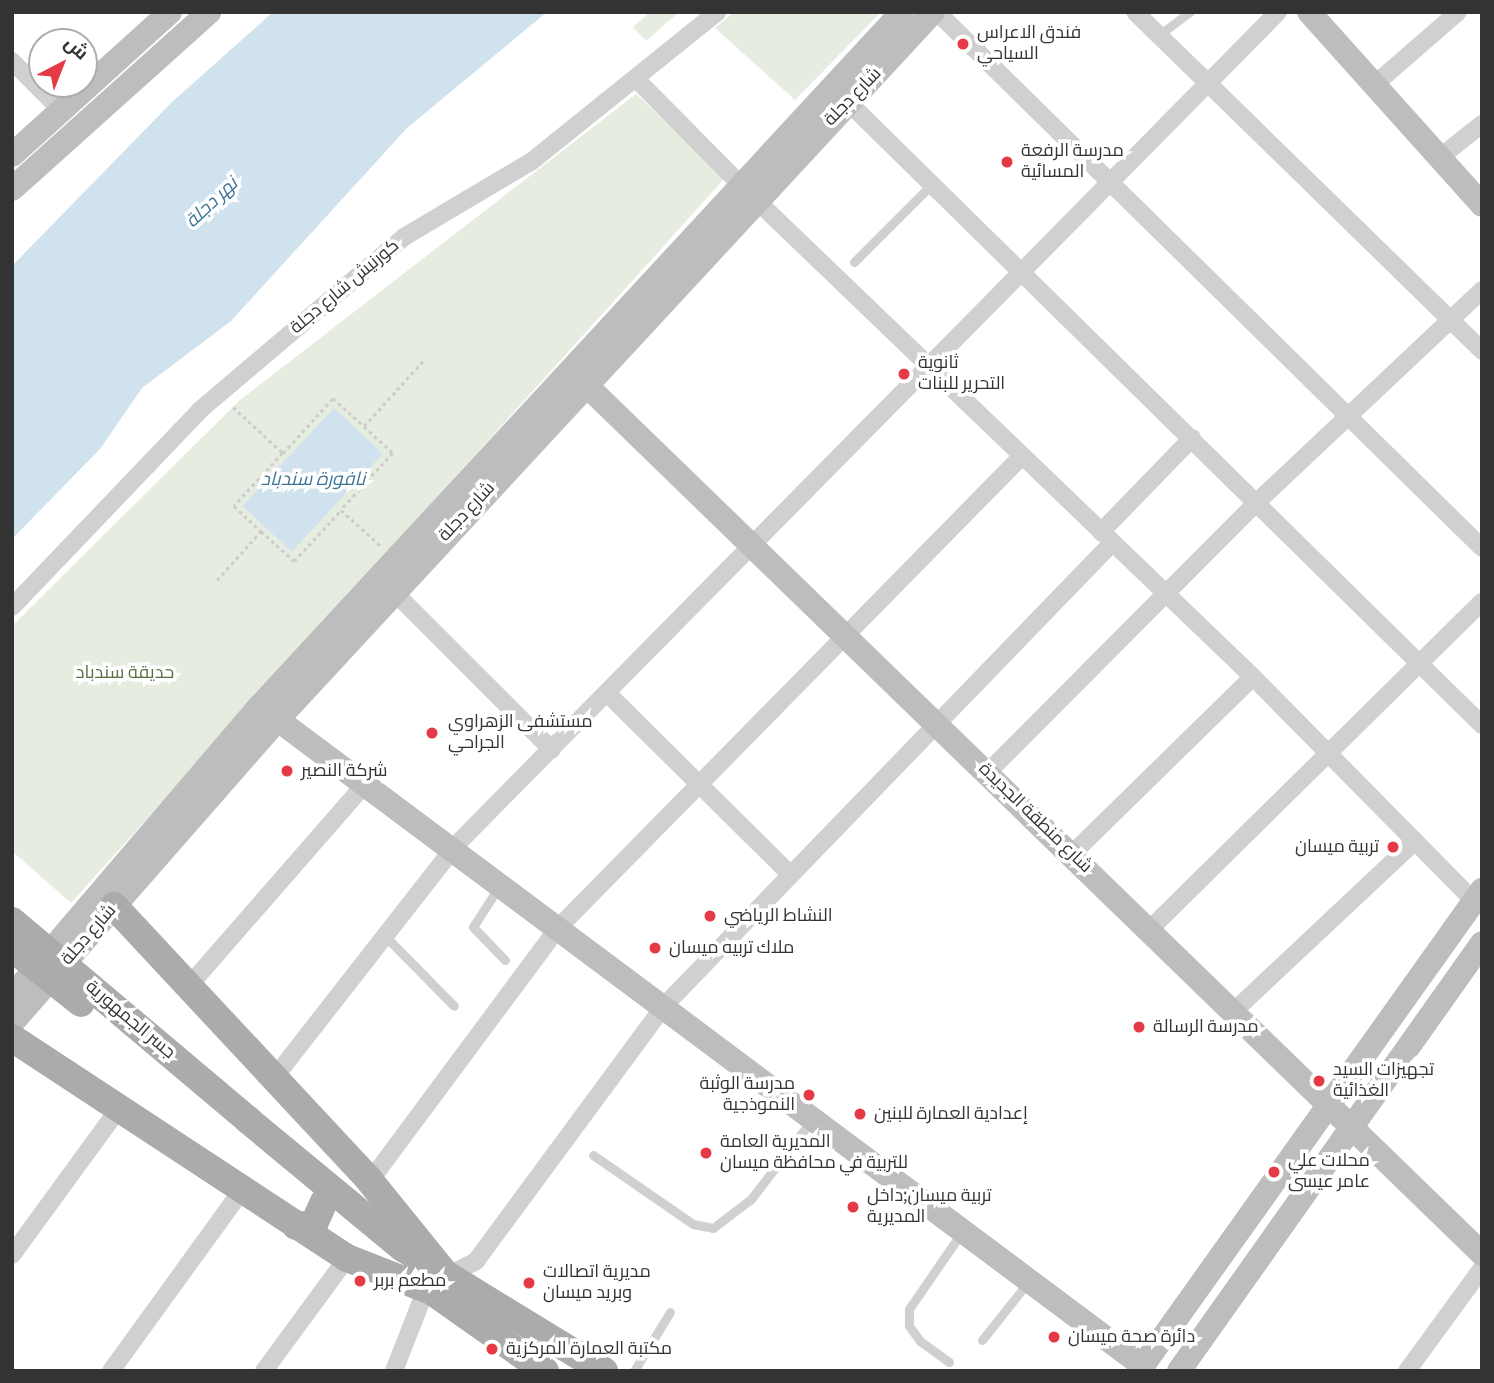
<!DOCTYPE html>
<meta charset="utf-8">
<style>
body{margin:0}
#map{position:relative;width:1494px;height:1383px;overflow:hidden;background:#fff;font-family:"Source Sans 3",Cairo,sans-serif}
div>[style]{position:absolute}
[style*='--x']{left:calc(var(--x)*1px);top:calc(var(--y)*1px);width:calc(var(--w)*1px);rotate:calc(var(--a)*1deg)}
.green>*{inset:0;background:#e6ecdf}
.water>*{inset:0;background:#cfe2ee;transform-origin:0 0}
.path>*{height:2.5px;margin-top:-1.25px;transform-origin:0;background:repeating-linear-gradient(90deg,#cdcdcd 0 3.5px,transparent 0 7px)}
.lane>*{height:9px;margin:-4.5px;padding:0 4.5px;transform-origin:4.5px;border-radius:4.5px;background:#d0d0d0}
.street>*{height:18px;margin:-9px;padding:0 9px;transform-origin:9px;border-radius:9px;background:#d0d0d0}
.secondary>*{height:24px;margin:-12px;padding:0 12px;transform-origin:12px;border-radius:12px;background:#bdbdbd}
.primary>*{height:28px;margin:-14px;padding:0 14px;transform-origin:14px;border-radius:14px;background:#ababab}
.primary-bridge>*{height:28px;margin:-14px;padding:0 14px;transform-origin:14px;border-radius:14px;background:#ababab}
.dots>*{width:19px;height:19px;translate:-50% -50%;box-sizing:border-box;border:4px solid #fff;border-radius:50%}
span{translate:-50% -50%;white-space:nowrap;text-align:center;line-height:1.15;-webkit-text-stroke:7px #fff;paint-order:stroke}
.poi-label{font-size:18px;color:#333}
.left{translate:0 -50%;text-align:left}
.right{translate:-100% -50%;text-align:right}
.street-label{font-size:18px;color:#333}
.park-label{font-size:18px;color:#56703f}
.water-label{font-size:19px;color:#3f7597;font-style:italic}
.frame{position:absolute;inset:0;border:14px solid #333;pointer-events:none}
.north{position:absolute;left:28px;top:28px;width:70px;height:70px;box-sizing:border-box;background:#fff;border:2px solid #adadad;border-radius:50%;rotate:42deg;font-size:19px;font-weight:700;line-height:28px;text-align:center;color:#333}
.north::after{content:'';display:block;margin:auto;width:24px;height:32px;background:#e63946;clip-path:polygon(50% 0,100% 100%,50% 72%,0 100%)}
</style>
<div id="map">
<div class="green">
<i style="clip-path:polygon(650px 12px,679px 12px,646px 41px,633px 27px)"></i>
<i style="clip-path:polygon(734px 12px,881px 12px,795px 100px,715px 28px)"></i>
<i style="clip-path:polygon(636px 94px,725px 178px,71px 903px,12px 851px,12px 626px,240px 400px)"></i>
</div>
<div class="water">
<i style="clip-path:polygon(273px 12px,547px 12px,407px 128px,231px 321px,142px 388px,100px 449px,12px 539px,12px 266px,172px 102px)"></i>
<i style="left:334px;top:408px;width:67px;height:134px;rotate:43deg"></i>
</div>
<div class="path">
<i style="--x:233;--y:407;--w:68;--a:42.6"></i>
<i style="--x:283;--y:453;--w:72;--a:132.8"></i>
<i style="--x:234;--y:506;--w:37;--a:43"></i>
<i style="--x:364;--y:426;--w:88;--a:-47.8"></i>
<i style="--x:283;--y:453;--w:74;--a:-47.7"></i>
<i style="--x:333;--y:398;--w:81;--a:42.5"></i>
<i style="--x:393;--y:453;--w:77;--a:132.4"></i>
<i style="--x:217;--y:580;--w:66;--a:-48.1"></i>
<i style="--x:261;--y:531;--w:45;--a:42.3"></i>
<i style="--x:294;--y:561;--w:69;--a:-47.3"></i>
<i style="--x:341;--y:510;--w:54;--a:42"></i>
</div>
<div class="lane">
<i style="--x:1159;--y:35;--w:39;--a:-37"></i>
<i style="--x:854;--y:262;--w:110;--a:-45"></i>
<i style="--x:498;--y:888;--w:46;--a:122.7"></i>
<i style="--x:473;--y:927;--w:46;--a:45.9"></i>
<i style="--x:385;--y:936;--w:98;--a:45.4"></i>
<i style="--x:593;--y:1155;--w:121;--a:34.6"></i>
<i style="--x:693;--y:1224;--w:20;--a:11"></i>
<i style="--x:713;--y:1228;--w:48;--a:-37.3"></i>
<i style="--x:751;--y:1199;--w:98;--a:-52.4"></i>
<i style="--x:982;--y:1340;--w:75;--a:-51.5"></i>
<i style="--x:949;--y:1362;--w:36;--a:-144"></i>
<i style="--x:920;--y:1341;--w:19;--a:-126"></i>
<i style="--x:909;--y:1326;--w:17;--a:-90"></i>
<i style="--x:909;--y:1309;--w:93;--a:-55.5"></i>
<i style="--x:634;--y:1371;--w:69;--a:-58.6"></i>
</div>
<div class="street">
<i style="--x:937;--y:12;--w:764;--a:44.52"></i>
<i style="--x:1135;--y:12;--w:485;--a:44.3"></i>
<i style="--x:12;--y:61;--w:68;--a:45"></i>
<i style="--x:638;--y:81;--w:145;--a:45.3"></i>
<i style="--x:1374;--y:85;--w:111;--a:-41"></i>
<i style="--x:848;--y:102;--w:889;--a:44.5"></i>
<i style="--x:1439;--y:158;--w:55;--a:-38.3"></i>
<i style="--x:755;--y:199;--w:690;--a:43.83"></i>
<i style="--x:1253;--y:677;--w:315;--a:45.4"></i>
<i style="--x:1101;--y:532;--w:131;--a:-45.9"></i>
<i style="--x:394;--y:592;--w:223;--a:45"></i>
<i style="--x:12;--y:607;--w:272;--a:-46.3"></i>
<i style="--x:200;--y:410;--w:267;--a:-40.3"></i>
<i style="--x:404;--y:237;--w:149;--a:-30.7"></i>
<i style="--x:532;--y:161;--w:238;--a:-38.8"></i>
<i style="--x:608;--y:694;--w:255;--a:44.7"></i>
<i style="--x:988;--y:772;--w:378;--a:-45.1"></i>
<i style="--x:1255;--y:504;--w:312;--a:-43.3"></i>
<i style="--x:1072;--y:854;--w:253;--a:-44.4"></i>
<i style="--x:1149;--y:930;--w:467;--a:-44.6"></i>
<i style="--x:187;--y:988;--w:269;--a:-48.9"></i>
<i style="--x:1233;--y:1012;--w:250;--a:-43.2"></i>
<i style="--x:274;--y:1078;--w:294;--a:-52"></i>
<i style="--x:455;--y:846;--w:1172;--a:-45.38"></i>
<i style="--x:370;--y:1181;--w:315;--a:-53.4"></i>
<i style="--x:558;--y:928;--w:660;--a:-45.49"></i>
<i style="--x:12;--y:1255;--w:183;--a:-53.9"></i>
<i style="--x:447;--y:1276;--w:33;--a:-27"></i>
<i style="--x:476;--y:1261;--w:317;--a:-53.6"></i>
<i style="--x:664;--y:1006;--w:644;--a:-45.94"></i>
<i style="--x:111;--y:1371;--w:223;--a:-54.1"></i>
<i style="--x:264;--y:1371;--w:140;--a:-53.7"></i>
<i style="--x:394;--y:1371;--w:88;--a:-68.7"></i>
<i style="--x:1407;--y:1371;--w:127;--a:-53.9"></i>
</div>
<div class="secondary">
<i style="--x:1309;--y:12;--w:259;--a:48.1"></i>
<i style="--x:12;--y:155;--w:213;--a:-42.1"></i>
<i style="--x:12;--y:189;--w:265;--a:-41.9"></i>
<i style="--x:585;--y:384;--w:1250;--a:44.12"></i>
<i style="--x:266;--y:711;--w:1095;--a:36.75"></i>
<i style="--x:12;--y:996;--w:380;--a:-49.5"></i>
<i style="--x:259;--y:707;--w:947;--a:-47.23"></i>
<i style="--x:12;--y:1023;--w:404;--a:-48.8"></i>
<i style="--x:278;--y:719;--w:964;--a:-47.19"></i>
<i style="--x:1139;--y:1371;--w:591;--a:-54.51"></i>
<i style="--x:1179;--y:1371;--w:524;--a:-54.7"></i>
</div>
<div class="primary">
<i style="--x:114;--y:906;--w:376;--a:47"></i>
<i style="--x:370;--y:1181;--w:122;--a:51"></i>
<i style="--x:12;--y:1038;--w:401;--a:33.3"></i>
<i style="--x:347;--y:1258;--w:85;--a:21.4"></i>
<i style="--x:248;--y:1120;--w:201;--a:39.6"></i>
<i style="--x:403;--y:1248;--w:236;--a:31.5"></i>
<i style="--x:296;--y:1226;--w:18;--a:-6"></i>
<i style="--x:314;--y:1224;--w:24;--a:-66"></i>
<i style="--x:412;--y:1277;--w:163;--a:35.3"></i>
</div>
<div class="primary-bridge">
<i style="--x:12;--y:921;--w:309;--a:40.1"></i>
<i style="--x:12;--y:948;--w:88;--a:38.6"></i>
</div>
<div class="dots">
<i style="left:963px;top:44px;background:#e63946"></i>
<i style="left:1007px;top:162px;background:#e63946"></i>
<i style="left:904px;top:374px;background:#e63946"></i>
<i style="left:432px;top:733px;background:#e63946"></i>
<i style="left:287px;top:771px;background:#e63946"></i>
<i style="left:1393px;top:847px;background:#e63946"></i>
<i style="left:710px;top:916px;background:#e63946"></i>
<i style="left:655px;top:948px;background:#e63946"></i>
<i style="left:1139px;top:1027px;background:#e63946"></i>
<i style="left:1319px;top:1081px;background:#e63946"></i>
<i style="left:809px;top:1095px;background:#e63946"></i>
<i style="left:860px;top:1114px;background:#e63946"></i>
<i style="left:706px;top:1153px;background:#e63946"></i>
<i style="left:1274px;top:1172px;background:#e63946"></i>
<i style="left:853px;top:1207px;background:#e63946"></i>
<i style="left:360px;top:1281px;background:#e63946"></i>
<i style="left:529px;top:1283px;background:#e63946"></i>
<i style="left:1054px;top:1337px;background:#e63946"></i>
<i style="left:492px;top:1349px;background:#e63946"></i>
</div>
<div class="poi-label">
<span class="left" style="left:977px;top:44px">فندق الاعراس<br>السياحي</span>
<span class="left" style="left:1021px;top:162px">مدرسة الرفعة<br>المسائية</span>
<span class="left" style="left:918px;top:374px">ثانوية<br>التحرير للبنات</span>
<span class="left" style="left:448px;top:733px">مستشفى الزهراوي<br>الجراحي</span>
<span class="left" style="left:301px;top:771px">شركة النصير</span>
<span class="right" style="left:1379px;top:847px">تربية ميسان</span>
<span class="left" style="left:724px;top:916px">النشاط الرياضي</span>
<span class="left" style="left:669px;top:948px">ملاك تربيه ميسان</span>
<span class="left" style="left:1153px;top:1027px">مدرسة الرسالة</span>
<span class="left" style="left:1333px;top:1081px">تجهيزات السيد<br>الغذائية</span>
<span class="right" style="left:795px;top:1095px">مدرسة الوثبة<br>النموذجية</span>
<span class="left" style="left:874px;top:1114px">إعدادية العمارة للبنين</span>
<span class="left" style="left:720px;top:1153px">المديرية العامة<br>للتربية في محافظة ميسان</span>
<span class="left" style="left:1288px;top:1172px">محلات علي<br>عامر عيسى</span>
<span class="left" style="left:867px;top:1207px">تربية ميسان;داخل<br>المديرية</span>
<span class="left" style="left:543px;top:1283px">مديرية اتصالات<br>وبريد ميسان</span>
<span class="left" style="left:374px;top:1281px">مطعم بربر</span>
<span class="left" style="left:1068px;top:1337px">دائرة صحة ميسان</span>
<span class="left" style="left:506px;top:1349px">مكتبة العمارة المركزية</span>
</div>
<div class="street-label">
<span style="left:853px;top:97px;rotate:-46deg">شارع دجلة</span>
<span style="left:345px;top:287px;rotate:-40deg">كورنيش شارع دجلة</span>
<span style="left:467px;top:512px;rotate:-47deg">شارع دجلة</span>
<span style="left:1035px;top:818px;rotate:44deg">شارع منطقة الجديدة</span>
<span style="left:89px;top:935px;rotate:-49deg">شارع دجلة</span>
<span style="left:130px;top:1020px;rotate:40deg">جسر الجمهورية</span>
</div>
<div class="park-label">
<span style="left:125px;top:673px">حديقة سندباد</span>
</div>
<div class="water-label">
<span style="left:212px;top:203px;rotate:-43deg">نهر دجلة</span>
<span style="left:313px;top:480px">نافورة سندباد</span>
</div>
<div class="frame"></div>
<div class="north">ش</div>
</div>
